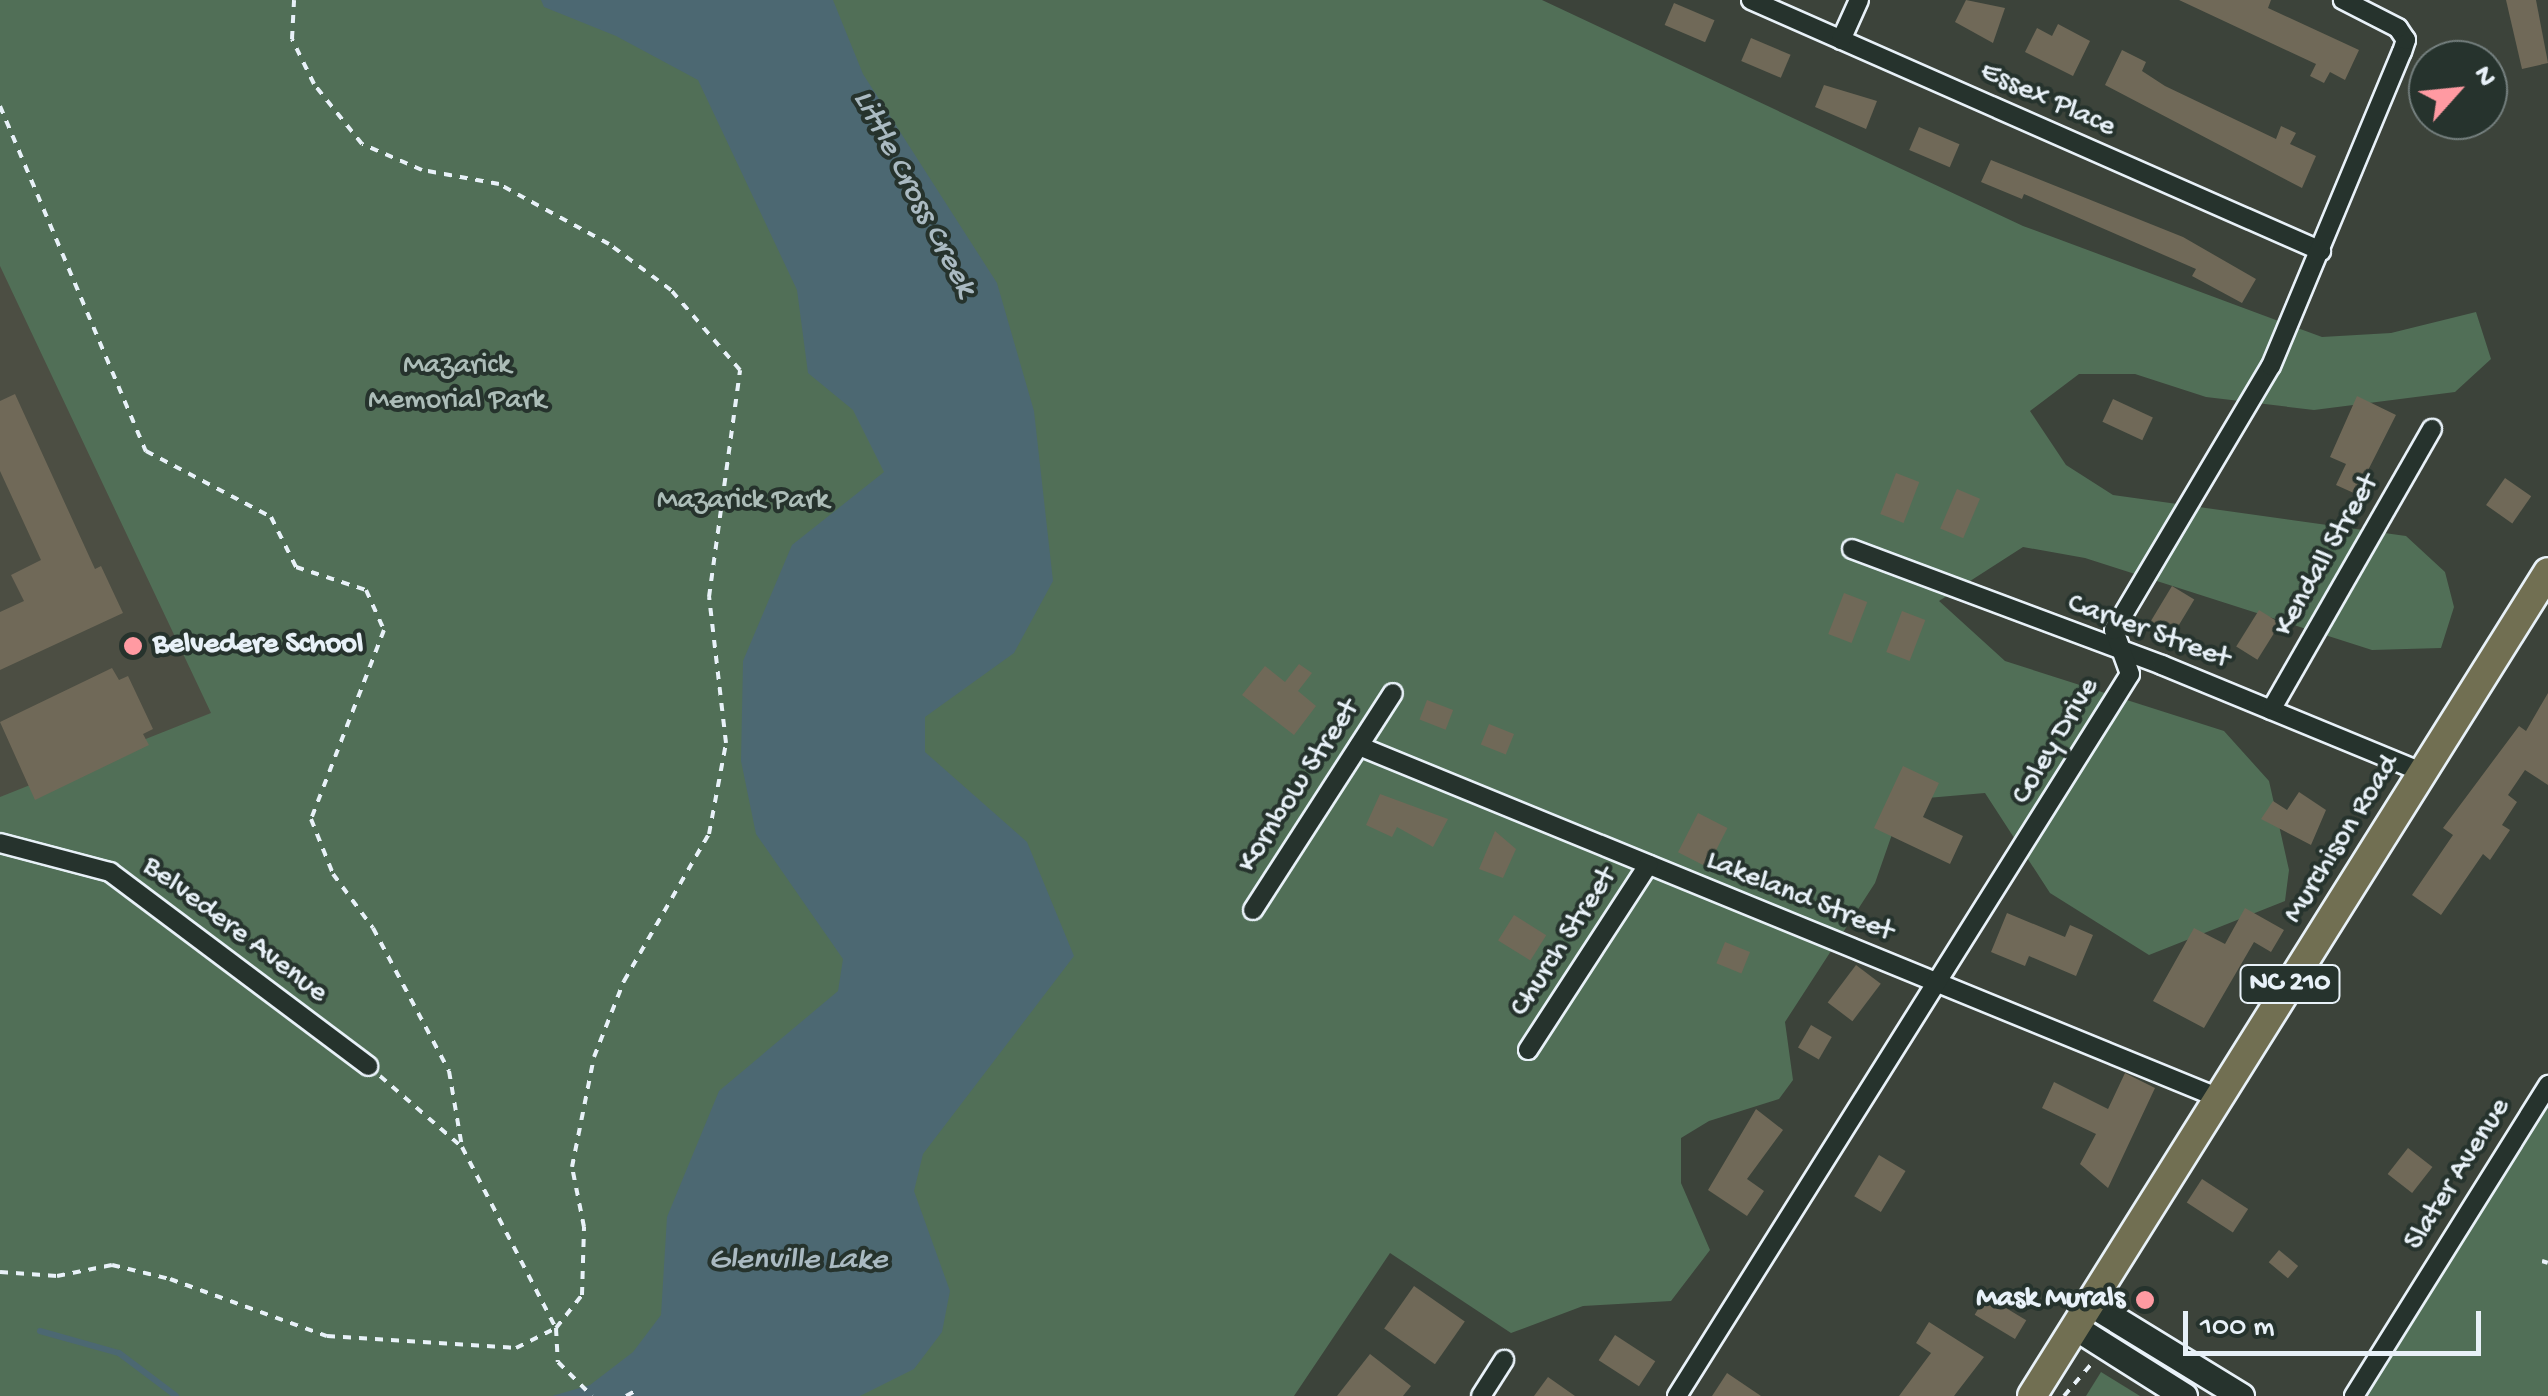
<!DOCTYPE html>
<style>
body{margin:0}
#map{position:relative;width:2548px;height:1396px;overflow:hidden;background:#3c433a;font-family:"Gochi Hand",sans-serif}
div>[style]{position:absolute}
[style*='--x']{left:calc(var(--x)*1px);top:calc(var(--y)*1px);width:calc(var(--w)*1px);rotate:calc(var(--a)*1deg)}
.built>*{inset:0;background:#4c4e43}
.green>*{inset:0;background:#516f57}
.water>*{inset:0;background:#4c6872}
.stream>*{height:6px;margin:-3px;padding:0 3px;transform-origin:3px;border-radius:3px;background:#4c6872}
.building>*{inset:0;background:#706958;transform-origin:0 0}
.path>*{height:4px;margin-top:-2px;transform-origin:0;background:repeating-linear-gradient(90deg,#e8f1f8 0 8px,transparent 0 16px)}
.roads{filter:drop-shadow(2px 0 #e8f1f8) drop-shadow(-2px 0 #e8f1f8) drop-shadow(0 2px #e8f1f8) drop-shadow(0 -2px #e8f1f8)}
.street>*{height:18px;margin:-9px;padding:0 9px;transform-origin:9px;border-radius:9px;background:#26332d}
.secondary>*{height:25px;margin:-12.5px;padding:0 12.5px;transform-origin:12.5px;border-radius:12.5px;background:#26332d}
.primary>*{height:28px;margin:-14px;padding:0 14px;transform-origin:14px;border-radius:14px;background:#716f52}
.dots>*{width:28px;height:28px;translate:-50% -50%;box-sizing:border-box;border:5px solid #26332d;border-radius:50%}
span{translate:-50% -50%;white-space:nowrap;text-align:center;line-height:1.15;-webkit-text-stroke:8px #26332d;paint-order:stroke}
.shield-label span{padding:2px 8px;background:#26332d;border:2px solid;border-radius:8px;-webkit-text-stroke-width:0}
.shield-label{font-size:28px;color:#e8f1f8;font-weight:700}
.street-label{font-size:30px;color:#e8f1f8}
.park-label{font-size:30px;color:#acbdb8}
.poi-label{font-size:30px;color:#e8f1f8;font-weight:700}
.left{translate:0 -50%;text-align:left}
.right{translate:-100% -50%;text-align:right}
.water-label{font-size:32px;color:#aabac2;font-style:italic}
.north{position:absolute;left:2408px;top:40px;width:100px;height:100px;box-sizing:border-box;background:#26332d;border:2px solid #747f7e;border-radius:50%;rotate:63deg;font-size:28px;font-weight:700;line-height:40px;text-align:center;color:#e8f1f8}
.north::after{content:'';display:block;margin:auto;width:35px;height:45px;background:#ff9aa2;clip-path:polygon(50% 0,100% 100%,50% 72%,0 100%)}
.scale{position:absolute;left:2183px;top:1311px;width:298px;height:45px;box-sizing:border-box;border:5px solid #e8f1f8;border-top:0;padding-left:12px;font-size:30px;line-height:35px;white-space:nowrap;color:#e8f1f8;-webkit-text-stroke:8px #26332d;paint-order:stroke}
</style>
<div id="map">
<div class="built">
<i style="clip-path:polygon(0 240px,300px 741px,0 884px)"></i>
</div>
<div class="green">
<i style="clip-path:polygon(0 0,1542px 0,2023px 226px,2322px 337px,2391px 333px,2476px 312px,2491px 359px,2455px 392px,2314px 410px,2206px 397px,2135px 374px,2079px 374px,2030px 411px,2066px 465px,2113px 495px,2406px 536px,2445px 572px,2454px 607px,2441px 648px,2372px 650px,2085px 558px,2023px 547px,1939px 601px,2005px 661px,2224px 731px,2269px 781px,2289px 870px,2285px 901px,2149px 955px,2050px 893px,1985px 793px,1904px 800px,1875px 883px,1785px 1022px,1793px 1080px,1779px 1099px,1709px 1121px,1681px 1138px,1681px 1183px,1710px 1250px,1671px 1301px,1583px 1306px,1511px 1333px,1390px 1253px,1294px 1396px,0 1396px,0 797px,211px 713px,0 266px)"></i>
<i style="clip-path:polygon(2548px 1107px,2548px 1396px,2355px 1396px)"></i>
<i style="clip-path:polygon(2101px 1372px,2140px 1396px,2086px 1396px)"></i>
</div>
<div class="water">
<i style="clip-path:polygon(541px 0,833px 0,863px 74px,997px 283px,1034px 411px,1053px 581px,1014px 653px,925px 717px,925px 752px,1027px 842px,1074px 956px,923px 1154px,914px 1191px,950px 1291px,942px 1332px,914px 1369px,860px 1396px,552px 1396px,590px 1385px,633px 1352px,661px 1315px,667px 1217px,719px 1091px,838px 991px,843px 959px,756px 834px,741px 761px,743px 661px,792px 545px,884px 472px,853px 410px,808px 373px,797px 290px,698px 80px,616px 36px,544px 7px)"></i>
</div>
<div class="stream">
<i style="--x:40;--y:1331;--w:82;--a:15.6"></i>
<i style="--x:119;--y:1353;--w:71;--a:37"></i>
</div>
<div class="building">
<i style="clip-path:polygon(1966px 0,2005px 8px,1993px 43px,1955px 22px)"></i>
<i style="clip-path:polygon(2179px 0,2271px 0,2268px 8px,2359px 50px,2345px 80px,2330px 72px,2324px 83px,2310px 76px,2316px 64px)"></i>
<i style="clip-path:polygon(2506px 0,2536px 0,2548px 63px,2522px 69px)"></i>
<i style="left:1674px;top:3px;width:44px;height:24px;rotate:23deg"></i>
<i style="clip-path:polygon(2058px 24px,2090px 41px,2073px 76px,2025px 52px,2037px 28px,2052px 36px)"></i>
<i style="left:1751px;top:38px;width:43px;height:25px;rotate:23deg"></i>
<i style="clip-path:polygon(2122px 50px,2146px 62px,2142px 71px,2165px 86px,2276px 139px,2281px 126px,2296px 133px,2290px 144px,2316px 156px,2302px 188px,2105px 85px)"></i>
<i style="clip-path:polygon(1824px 85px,1877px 101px,1866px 129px,1815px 107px)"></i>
<i style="left:1919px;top:127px;width:44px;height:25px;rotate:23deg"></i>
<i style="clip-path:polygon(1991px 160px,2183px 237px,2256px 279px,2242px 303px,2192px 276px,2196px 269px,2024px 194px,2022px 199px,1981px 182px)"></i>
<i style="clip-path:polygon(15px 394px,95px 569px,101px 566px,123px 613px,0 670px,0 612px,24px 601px,11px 575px,41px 560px,0 471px,0 401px)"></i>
<i style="clip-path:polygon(2357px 396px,2396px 415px,2356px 494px,2336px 485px,2346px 464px,2330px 457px)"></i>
<i style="left:2113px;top:399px;width:44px;height:25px;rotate:25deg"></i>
<i style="left:1896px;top:473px;width:25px;height:44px;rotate:21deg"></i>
<i style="left:2505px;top:478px;width:32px;height:33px;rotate:35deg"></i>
<i style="left:1957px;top:489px;width:25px;height:43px;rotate:23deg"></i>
<i style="left:2172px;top:586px;width:26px;height:43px;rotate:31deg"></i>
<i style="left:1844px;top:593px;width:25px;height:44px;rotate:21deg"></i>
<i style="left:2259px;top:610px;width:25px;height:43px;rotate:32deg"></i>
<i style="left:1902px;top:611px;width:25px;height:44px;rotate:21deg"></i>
<i style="clip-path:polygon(1299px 664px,1312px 673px,1298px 691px,1316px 706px,1294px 735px,1242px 695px,1265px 666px,1285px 682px)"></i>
<i style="clip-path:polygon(112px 668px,119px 680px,128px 676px,153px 729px,143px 734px,149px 745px,35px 800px,0 722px)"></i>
<i style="clip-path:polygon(2548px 693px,2548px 785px,2525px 770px,2508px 795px,2517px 802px,2502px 825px,2510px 830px,2490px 860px,2483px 854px,2441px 915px,2412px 895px,2453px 835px,2443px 828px,2519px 726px,2526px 731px)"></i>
<i style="left:1427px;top:700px;width:28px;height:21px;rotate:21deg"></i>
<i style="left:1489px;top:724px;width:27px;height:22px;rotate:22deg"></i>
<i style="clip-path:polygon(1903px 766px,1939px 783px,1923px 817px,1963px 836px,1950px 864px,1874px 828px)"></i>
<i style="clip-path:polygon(2299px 792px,2326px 810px,2311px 845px,2261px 819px,2273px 801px,2287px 810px)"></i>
<i style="clip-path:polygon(1380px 794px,1448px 819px,1433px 847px,1397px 827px,1392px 837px,1366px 825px)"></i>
<i style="left:1698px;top:813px;width:33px;height:44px;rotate:27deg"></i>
<i style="clip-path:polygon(1495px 831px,1516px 849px,1503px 878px,1479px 869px)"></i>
<i style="clip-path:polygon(2245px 908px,2284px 930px,2271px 952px,2254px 942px,2204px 1028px,2153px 1001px,2194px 928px,2225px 944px)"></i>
<i style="clip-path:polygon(2007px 913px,2065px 937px,2070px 925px,2093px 935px,2076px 976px,2029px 956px,2025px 966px,1991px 952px)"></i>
<i style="left:1514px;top:915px;width:38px;height:30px;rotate:32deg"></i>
<i style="left:1725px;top:942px;width:27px;height:23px;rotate:22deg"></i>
<i style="left:1856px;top:965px;width:31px;height:47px;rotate:37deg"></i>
<i style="left:1811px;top:1025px;width:24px;height:26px;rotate:30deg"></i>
<i style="clip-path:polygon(2125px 1073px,2155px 1088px,2108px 1188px,2080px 1164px,2096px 1134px,2042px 1108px,2054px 1082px,2108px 1109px)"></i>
<i style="clip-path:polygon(1756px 1109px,1783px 1130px,1747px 1179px,1764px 1191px,1747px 1216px,1708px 1190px)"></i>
<i style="left:2408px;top:1148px;width:31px;height:33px;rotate:38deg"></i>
<i style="left:1879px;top:1155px;width:31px;height:48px;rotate:31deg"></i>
<i style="left:2202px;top:1179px;width:55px;height:28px;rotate:33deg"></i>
<i style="left:2279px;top:1250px;width:25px;height:16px;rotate:40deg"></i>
<i style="left:1414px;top:1286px;width:62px;height:52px;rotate:35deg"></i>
<i style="left:1986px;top:1296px;width:47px;height:22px;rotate:31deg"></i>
<i style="clip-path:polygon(1929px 1322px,1984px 1357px,1954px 1396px,1899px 1396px,1931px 1353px,1916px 1343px)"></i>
<i style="left:1615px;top:1335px;width:48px;height:30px;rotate:33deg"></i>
<i style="clip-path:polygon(1370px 1354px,1411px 1386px,1403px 1396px,1337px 1396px)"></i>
<i style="clip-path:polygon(1727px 1373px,1761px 1396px,1712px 1396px)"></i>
<i style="clip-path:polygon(1548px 1377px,1575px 1396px,1534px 1396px)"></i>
</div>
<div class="path">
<i style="--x:0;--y:106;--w:375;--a:67.1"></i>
<i style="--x:146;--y:451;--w:141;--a:27.8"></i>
<i style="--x:271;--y:517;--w:56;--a:63.4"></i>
<i style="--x:296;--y:567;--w:74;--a:18.2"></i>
<i style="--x:366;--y:590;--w:44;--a:65.8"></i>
<i style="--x:384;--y:630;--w:203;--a:111.1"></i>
<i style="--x:311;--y:819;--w:59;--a:68.2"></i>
<i style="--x:333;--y:874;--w:67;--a:53.5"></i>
<i style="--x:373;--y:928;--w:162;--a:62"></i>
<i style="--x:449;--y:1071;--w:77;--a:80.3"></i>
<i style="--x:380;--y:1076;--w:108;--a:40.9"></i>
<i style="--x:462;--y:1147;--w:204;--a:62.6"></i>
<i style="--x:556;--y:1328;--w:34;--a:87"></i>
<i style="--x:558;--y:1362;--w:48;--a:45"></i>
<i style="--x:2542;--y:1261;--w:6;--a:18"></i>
<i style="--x:0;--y:1272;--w:57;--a:4"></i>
<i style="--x:57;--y:1276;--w:56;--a:-11.3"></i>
<i style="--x:112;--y:1265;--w:60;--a:13.6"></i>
<i style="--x:170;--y:1279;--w:167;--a:20"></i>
<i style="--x:327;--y:1336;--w:189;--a:3.6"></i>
<i style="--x:516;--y:1348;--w:45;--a:-26.6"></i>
<i style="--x:556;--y:1328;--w:42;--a:-51.8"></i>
<i style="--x:582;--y:1295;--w:68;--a:-88.3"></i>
<i style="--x:584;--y:1227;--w:61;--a:-101.3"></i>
<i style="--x:572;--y:1167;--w:112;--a:-78.7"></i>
<i style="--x:594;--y:1057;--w:82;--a:-68.5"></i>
<i style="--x:624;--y:981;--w:170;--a:-60"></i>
<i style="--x:709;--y:834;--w:93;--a:-79.4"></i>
<i style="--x:726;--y:743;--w:147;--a:-96.6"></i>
<i style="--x:709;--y:597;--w:229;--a:-82.2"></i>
<i style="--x:740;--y:370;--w:106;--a:-130.8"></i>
<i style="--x:671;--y:290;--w:77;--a:-143.4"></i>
<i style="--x:609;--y:244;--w:125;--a:-151.4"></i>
<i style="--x:499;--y:184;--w:78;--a:-169.7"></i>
<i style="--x:422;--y:170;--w:65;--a:-156.6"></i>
<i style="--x:362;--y:144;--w:77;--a:-128.7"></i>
<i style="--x:314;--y:84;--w:50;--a:-116.1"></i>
<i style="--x:292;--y:39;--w:39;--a:-87"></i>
<i style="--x:626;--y:1396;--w:13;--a:-29"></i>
<i style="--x:2064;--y:1396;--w:45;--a:-49.5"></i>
</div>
<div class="roads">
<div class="street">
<i style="--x:1751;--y:0;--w:623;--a:23.77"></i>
<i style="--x:1841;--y:40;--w:44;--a:-65.8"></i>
<i style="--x:1852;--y:549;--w:331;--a:20.5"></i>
<i style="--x:2162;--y:665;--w:283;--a:22.4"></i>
<i style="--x:2271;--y:710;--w:324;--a:-60.2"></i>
<i style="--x:1359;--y:746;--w:929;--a:22.26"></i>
<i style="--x:0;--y:843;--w:114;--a:14.8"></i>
<i style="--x:110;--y:872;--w:323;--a:36.9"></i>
<i style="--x:1253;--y:910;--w:258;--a:-57.2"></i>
<i style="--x:1528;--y:1050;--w:221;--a:-57"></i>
<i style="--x:1481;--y:1396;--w:43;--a:-57.4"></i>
<i style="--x:1677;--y:1396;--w:852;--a:-57.89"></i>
<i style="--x:2130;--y:674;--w:47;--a:-110"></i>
<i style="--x:2114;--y:630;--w:307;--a:-59.3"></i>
<i style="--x:2271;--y:366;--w:340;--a:-67.4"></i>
<i style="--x:2402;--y:52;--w:13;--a:-72"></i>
<i style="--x:2406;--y:40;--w:14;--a:-124"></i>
<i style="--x:2398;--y:28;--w:62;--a:-153"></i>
<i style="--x:2354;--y:1396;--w:367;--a:-58"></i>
</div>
<div class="secondary">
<i style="--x:2091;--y:1304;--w:176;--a:31.5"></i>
<i style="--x:2075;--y:1327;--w:129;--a:32.3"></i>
</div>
<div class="primary">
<i style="--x:2032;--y:1396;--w:972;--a:-57.94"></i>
</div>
</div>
<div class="dots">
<i style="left:133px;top:646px;background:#ff9aa2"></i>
<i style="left:2145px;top:1300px;background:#ff9aa2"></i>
</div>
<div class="shield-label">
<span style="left:2290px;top:984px">NC 210</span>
</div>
<div class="street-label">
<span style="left:2047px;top:101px;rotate:24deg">Essex Place</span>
<span style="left:2328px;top:556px;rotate:-60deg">Kendall Street</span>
<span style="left:2148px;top:633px;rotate:20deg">Carver Street</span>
<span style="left:2057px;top:742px;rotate:-59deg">Coley Drive</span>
<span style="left:1300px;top:787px;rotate:-57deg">Kornbow Street</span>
<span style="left:2343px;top:840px;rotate:-58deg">Murchison Road</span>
<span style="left:1799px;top:898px;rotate:22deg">Lakeland Street</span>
<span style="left:234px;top:931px;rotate:37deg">Belvedere Avenue</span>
<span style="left:1565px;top:943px;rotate:-57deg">Church Street</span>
<span style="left:2459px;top:1175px;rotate:-58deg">Slater Avenue</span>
</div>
<div class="park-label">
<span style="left:457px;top:384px">Mazarick<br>Memorial Park</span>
<span style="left:743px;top:502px">Mazarick Park</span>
</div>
<div class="poi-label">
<span class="left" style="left:153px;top:646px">Belvedere School</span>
<span class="right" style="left:2125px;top:1300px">Mask Murals</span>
</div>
<div class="water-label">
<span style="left:913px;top:194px;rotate:62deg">Little Cross Creek</span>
<span style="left:798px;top:1261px">Glenville Lake</span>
</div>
<div class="north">N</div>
<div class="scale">100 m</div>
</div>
